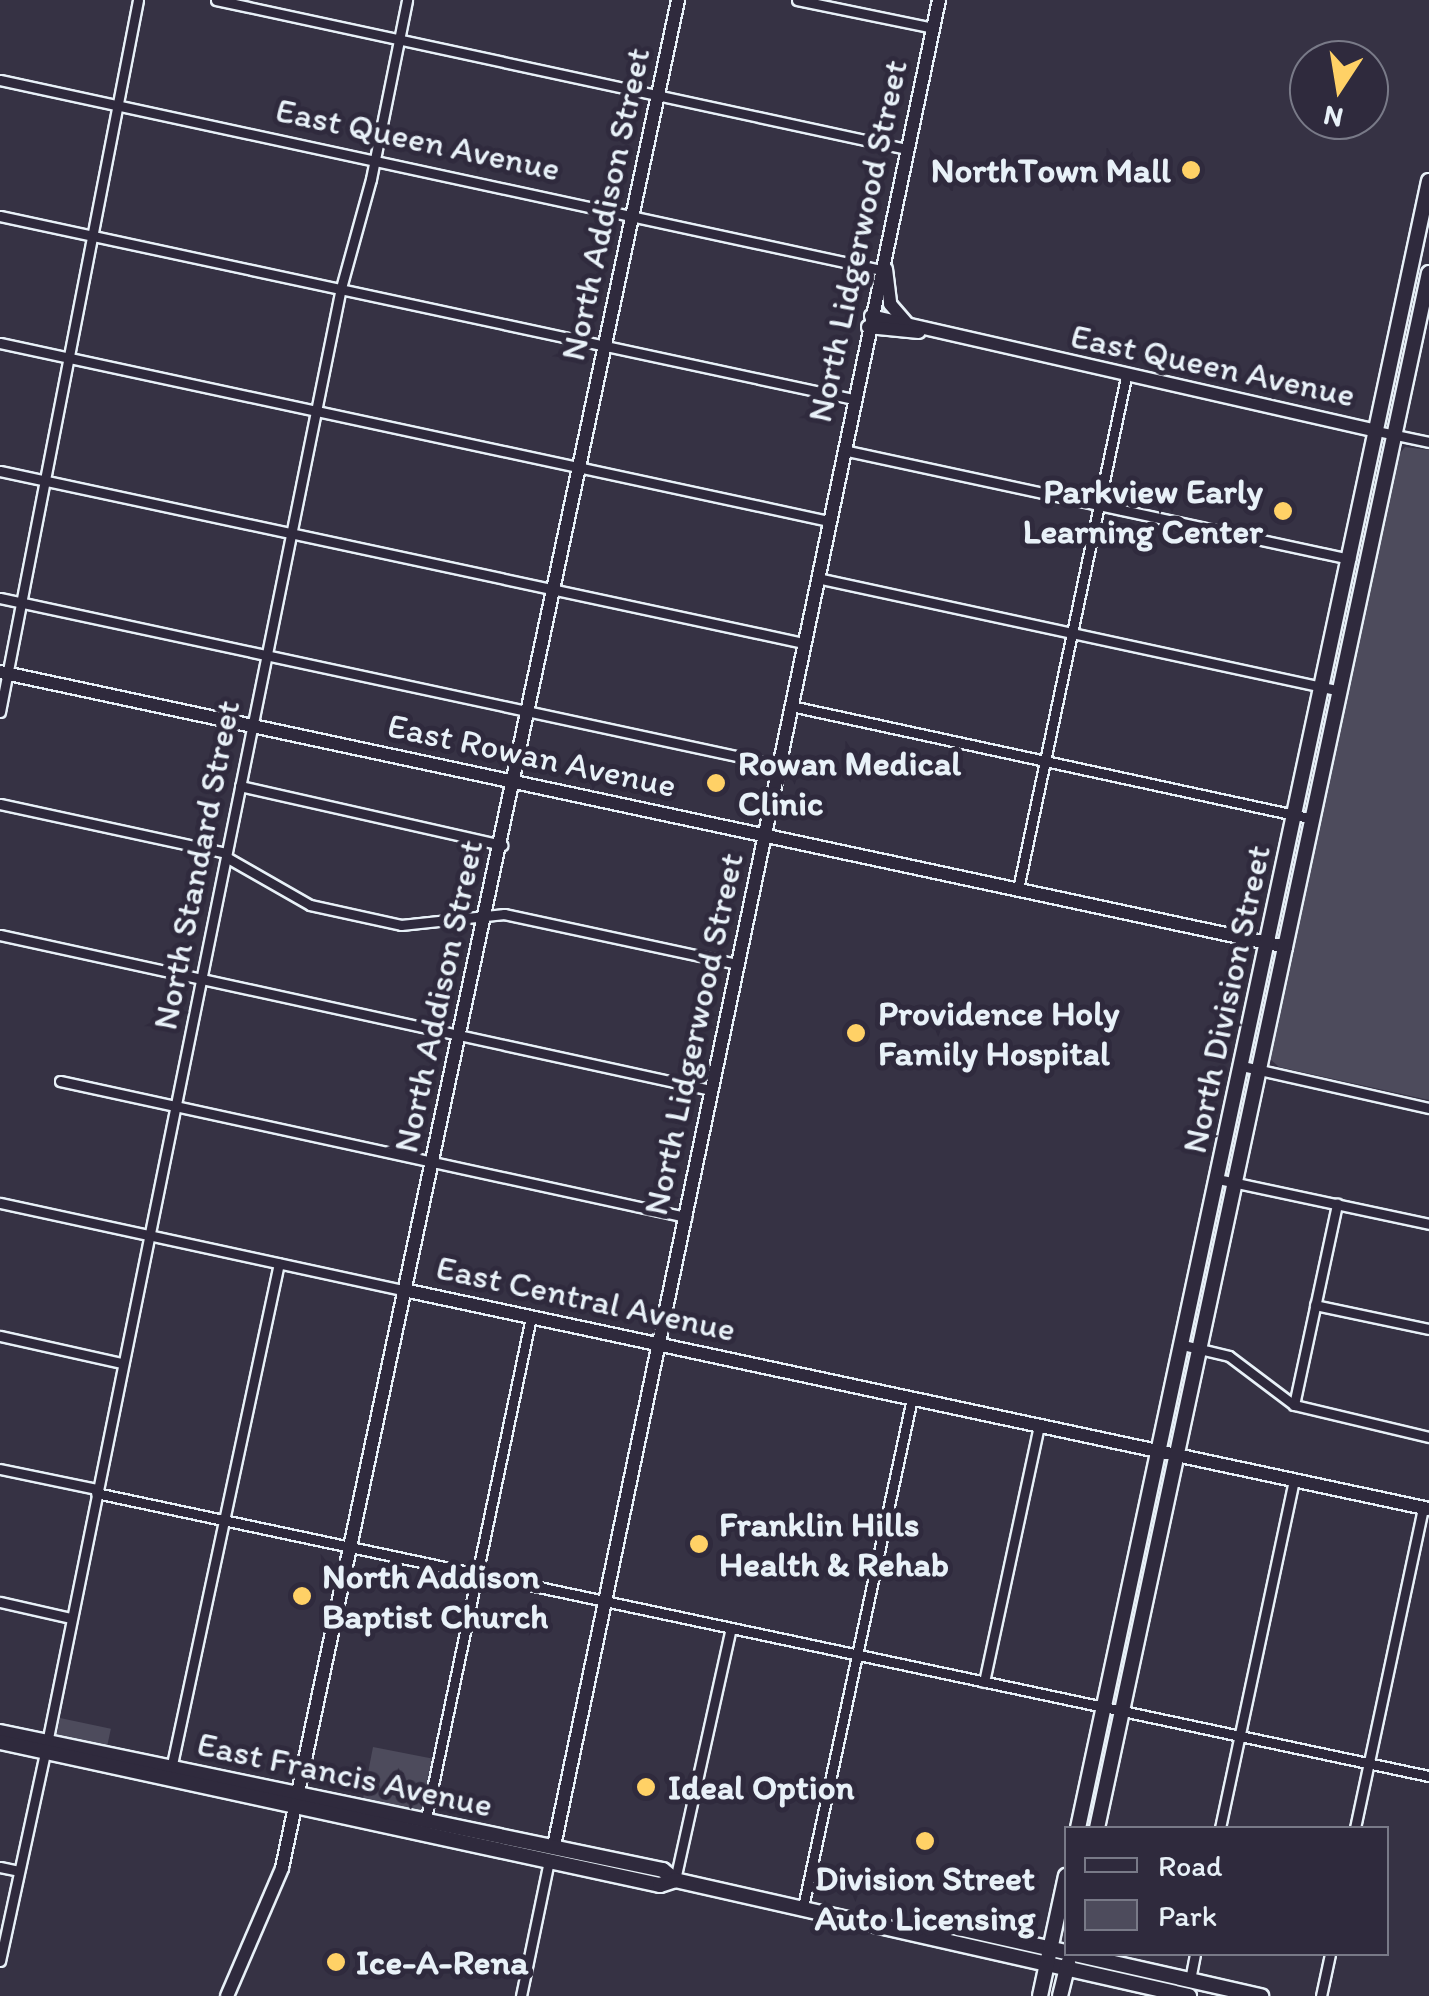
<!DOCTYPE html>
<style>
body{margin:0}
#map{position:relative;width:1429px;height:1996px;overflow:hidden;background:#363244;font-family:Itim,sans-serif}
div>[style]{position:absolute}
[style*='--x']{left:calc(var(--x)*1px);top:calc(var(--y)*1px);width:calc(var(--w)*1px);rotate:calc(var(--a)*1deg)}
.green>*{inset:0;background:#4d4b5c;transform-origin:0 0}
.roads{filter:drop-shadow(2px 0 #e8f1f8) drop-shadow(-2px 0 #e8f1f8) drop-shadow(0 2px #e8f1f8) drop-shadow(0 -2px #e8f1f8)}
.street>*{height:9px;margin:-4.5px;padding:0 4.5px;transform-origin:4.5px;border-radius:4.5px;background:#2f2a3d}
.secondary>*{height:12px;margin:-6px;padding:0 6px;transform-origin:6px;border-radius:6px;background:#2f2a3d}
.primary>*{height:14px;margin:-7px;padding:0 7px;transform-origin:7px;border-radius:7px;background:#2f2a3d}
.dots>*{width:28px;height:28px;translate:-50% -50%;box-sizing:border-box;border:5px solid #2f2a3d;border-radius:50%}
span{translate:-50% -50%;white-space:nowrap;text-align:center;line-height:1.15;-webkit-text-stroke:10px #2f2a3d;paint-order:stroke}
.street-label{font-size:35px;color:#e8f1f8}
.poi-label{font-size:35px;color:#e8f1f8;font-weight:700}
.right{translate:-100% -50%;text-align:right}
.left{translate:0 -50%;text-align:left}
.legend{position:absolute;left:1064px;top:1826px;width:325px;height:130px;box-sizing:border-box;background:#2f2a3d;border:2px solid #797a88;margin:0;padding:12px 18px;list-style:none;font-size:30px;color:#e8f1f8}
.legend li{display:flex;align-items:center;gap:20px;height:50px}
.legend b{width:50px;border:2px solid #797a88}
.north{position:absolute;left:1289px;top:40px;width:100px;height:100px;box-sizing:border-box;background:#2f2a3d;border:2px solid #797a88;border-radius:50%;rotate:192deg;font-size:28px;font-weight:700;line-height:40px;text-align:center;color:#e8f1f8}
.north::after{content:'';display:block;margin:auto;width:35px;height:45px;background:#ffd166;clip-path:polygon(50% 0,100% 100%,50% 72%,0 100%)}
</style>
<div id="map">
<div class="green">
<i style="clip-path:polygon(1405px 447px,1429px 450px,1429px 1100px,1279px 1067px,1270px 1059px,1398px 456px)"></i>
<i style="left:60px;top:1718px;width:52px;height:21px;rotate:12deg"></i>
<i style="left:373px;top:1747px;width:60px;height:59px;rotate:11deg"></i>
</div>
<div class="roads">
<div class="street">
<i style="--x:216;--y:0;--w:707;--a:12.17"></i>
<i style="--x:797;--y:0;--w:140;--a:11.6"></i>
<i style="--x:0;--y:80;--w:901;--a:12.17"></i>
<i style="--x:0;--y:216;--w:872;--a:12.11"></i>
<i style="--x:0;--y:343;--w:848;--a:12.12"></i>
<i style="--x:1377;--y:431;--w:53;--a:11.9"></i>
<i style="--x:843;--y:450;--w:519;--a:12.13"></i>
<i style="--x:0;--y:471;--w:822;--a:12.08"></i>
<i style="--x:817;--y:578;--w:536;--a:12.17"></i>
<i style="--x:0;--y:598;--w:796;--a:12.11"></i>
<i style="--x:791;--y:706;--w:534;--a:12.21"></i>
<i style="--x:0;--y:712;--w:725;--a:-79.03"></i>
<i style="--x:240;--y:786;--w:269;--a:12.7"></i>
<i style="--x:0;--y:804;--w:231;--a:12.2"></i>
<i style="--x:226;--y:857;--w:97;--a:29.7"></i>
<i style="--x:310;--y:905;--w:93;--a:12.4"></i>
<i style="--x:401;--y:925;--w:104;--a:-6.1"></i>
<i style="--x:504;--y:914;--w:239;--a:12.1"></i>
<i style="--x:1018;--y:889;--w:523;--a:-78.09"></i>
<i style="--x:0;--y:935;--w:728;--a:12.3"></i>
<i style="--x:1242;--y:1066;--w:192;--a:12.7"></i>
<i style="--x:60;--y:1081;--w:641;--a:12.26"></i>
<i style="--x:1218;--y:1179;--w:216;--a:12"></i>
<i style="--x:0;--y:1203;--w:413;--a:12.2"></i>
<i style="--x:1315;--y:1305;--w:116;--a:11.9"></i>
<i style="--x:0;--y:1336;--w:125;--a:12.5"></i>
<i style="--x:1183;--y:1345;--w:47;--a:13.4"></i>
<i style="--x:1229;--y:1356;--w:81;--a:37"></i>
<i style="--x:1294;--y:1405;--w:139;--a:13.3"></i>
<i style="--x:1294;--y:1405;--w:206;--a:-77.9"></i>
<i style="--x:0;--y:1469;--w:99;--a:11.7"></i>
<i style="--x:96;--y:1493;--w:1363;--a:11.99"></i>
<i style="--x:0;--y:1602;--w:73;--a:12.7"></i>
<i style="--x:984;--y:1682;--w:263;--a:-77.9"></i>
<i style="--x:47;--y:1743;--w:1484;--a:-78.58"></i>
<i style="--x:341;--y:288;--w:113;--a:-74.6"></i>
<i style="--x:371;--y:179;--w:183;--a:-78.6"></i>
<i style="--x:171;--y:1769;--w:517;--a:-77.95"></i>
<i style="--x:425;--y:1823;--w:517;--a:-78.17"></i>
<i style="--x:1220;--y:1828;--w:357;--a:-78"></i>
<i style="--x:1355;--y:1828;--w:328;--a:-78"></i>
<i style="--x:0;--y:1867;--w:19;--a:12"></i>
<i style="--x:675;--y:1880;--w:258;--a:-77.5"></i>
<i style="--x:803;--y:1907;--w:521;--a:-77.91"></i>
<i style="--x:0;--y:1961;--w:213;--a:-77.8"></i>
<i style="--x:1190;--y:1980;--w:26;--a:-79"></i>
<i style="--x:521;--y:1996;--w:138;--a:-78.3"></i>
<i style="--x:1321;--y:1996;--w:43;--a:-77.9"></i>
</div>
<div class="secondary">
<i style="--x:886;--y:269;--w:35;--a:83"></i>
<i style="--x:890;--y:304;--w:28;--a:49"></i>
<i style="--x:871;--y:316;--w:519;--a:12.8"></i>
<i style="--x:868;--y:327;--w:51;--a:5.6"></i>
<i style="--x:0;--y:672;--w:1315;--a:12.07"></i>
<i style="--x:404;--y:1290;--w:1048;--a:12.06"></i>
<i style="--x:554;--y:1846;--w:1886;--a:-78.22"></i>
<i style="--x:227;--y:1996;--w:139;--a:-66.7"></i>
<i style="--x:282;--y:1868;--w:1910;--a:-78.03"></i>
</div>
<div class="primary">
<i style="--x:0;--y:1732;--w:677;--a:11.76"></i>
<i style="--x:663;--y:1870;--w:16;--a:40"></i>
<i style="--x:675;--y:1880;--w:527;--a:12.72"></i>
<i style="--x:0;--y:1742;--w:675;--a:12.23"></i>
<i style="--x:660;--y:1885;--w:16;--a:-18"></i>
<i style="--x:1078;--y:1828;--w:1684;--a:-77.97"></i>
<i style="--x:1097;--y:1828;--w:1590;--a:-77.95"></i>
<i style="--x:932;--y:1933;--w:15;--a:-32"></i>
<i style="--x:945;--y:1925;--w:124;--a:12.6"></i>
<i style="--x:1074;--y:1954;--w:192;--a:12.7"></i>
<i style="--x:1040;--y:1996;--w:123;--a:-77.8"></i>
<i style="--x:1060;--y:1996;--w:34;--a:-76"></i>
</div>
</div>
<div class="dots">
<i style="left:1191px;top:170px;background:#ffd166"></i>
<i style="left:1283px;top:511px;background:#ffd166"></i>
<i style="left:716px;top:783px;background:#ffd166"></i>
<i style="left:856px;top:1033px;background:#ffd166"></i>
<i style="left:699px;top:1544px;background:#ffd166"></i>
<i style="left:302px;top:1596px;background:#ffd166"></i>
<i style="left:646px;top:1787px;background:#ffd166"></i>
<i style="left:925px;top:1841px;background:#ffd166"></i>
<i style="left:336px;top:1962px;background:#ffd166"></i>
</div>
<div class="street-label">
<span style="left:418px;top:139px;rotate:12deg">East Queen Avenue</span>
<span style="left:605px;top:204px;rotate:-78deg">North Addison Street</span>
<span style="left:857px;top:241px;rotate:-78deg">North Lidgerwood Street</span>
<span style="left:1213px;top:365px;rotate:12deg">East Queen Avenue</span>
<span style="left:532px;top:755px;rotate:12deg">East Rowan Avenue</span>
<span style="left:196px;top:865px;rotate:-79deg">North Standard Street</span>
<span style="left:438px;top:996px;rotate:-78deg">North Addison Street</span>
<span style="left:1226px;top:999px;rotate:-78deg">North Division Street</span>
<span style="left:693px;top:1034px;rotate:-78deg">North Lidgerwood Street</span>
<span style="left:586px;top:1298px;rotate:12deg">East Central Avenue</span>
<span style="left:345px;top:1774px;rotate:12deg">East Francis Avenue</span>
</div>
<div class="poi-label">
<span class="right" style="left:1171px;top:170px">NorthTown Mall</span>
<span class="right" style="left:1263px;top:511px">Parkview Early<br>Learning Center</span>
<span class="left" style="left:738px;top:783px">Rowan Medical<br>Clinic</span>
<span class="left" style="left:878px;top:1033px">Providence Holy<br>Family Hospital</span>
<span class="left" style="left:719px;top:1544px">Franklin Hills<br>Health &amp; Rehab</span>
<span class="left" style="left:322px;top:1596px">North Addison<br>Baptist Church</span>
<span class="left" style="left:668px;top:1787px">Ideal Option</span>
<span style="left:925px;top:1898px">Division Street<br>Auto Licensing</span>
<span class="left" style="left:356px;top:1962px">Ice-A-Rena</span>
</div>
<ul class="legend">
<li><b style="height:12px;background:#2f2a3d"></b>Road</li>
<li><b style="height:28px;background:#4d4b5c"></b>Park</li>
</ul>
<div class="north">N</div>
</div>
